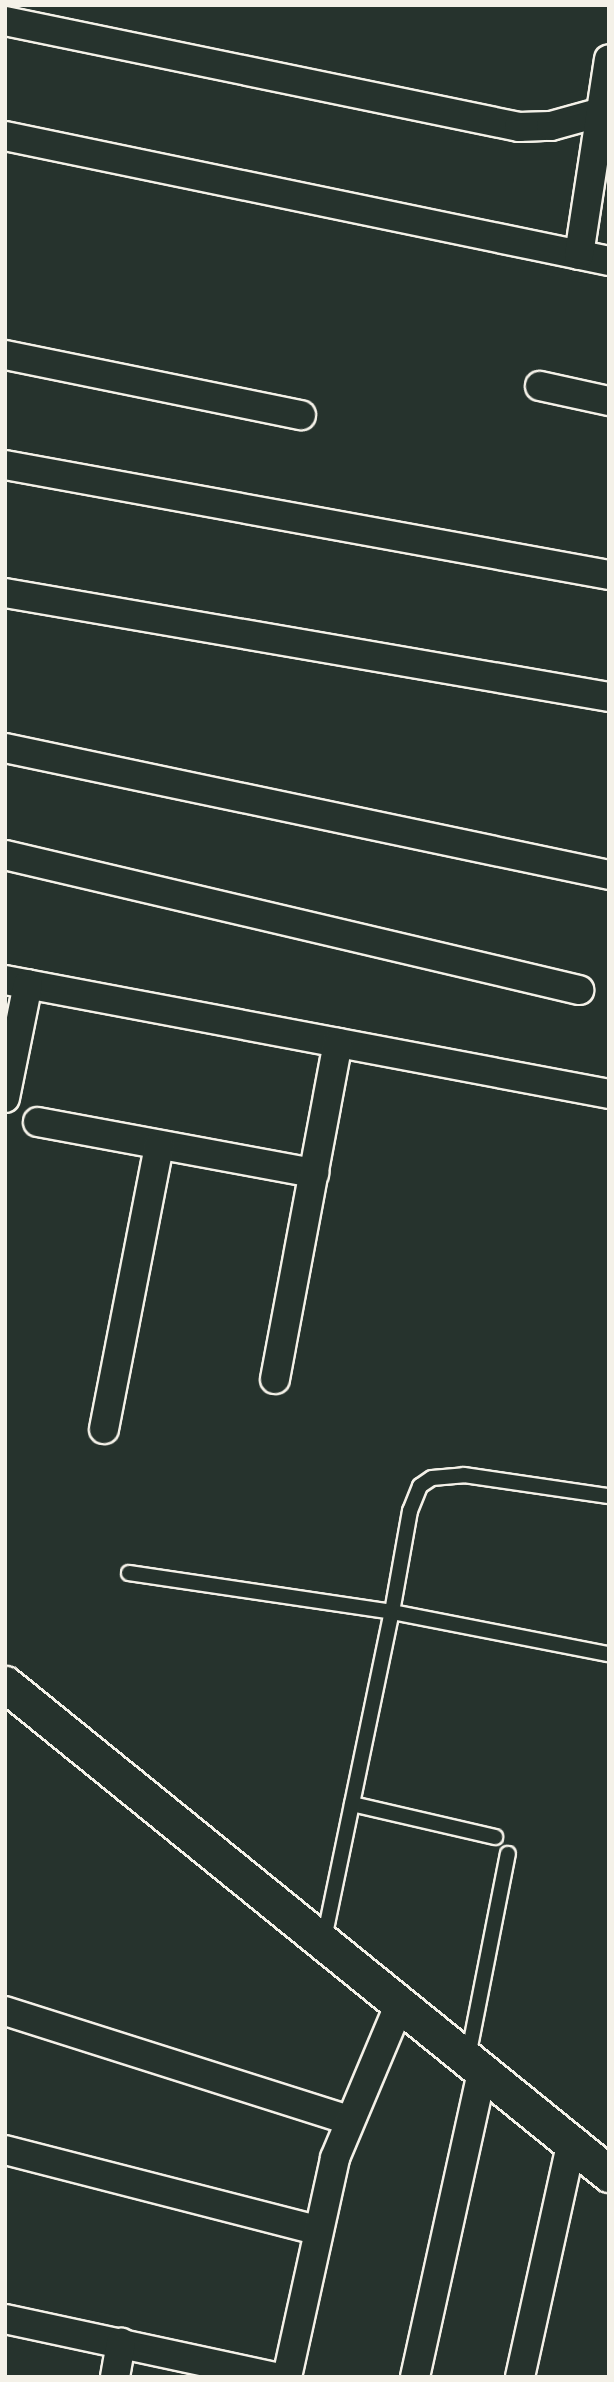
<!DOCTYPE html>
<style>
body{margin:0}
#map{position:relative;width:614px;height:2382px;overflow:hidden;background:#26332d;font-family:Mynerve,sans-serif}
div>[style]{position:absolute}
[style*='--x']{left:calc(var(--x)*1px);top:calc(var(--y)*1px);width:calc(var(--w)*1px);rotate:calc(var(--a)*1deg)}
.roads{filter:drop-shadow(2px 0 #f4f1e8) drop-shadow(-2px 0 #f4f1e8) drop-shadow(0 2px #f4f1e8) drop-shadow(0 -2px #f4f1e8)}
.service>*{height:14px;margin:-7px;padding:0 7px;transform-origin:7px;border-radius:7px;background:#26332d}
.minor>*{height:28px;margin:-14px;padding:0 14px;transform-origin:14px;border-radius:14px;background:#26332d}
.tertiary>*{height:35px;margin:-17.5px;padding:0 17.5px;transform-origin:17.5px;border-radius:17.5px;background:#26332d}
span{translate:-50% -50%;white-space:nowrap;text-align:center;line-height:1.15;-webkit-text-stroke:7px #26332d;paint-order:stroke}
.frame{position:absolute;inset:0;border:7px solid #f4f1e8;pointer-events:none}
</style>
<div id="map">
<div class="roads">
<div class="service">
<i style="--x:129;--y:1573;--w:266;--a:8.4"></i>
<i style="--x:392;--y:1612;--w:103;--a:-79.9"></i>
<i style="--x:410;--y:1511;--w:27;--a:-68"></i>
<i style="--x:420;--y:1486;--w:14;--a:-34"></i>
<i style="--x:432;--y:1478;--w:32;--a:-5"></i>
<i style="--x:464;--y:1475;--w:146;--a:8.3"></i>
<i style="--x:352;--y:1804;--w:147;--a:13"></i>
<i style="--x:324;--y:1939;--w:334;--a:-78.3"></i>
<i style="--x:392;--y:1612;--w:221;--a:11"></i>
<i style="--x:468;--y:2057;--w:207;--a:-78.9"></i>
</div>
<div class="minor">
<i style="--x:5;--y:21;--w:525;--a:11.65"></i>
<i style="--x:519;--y:127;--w:32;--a:-2"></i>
<i style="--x:551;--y:126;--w:60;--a:-15.4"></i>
<i style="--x:5;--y:136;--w:617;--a:11.69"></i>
<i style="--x:579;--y:255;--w:198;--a:-81.3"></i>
<i style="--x:5;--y:355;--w:302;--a:11.5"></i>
<i style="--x:540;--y:386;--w:71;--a:12.3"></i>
<i style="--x:5;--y:465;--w:614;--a:10.32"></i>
<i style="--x:5;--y:593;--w:613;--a:9.77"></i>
<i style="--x:5;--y:748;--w:617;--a:11.87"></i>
<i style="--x:5;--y:855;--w:590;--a:13.23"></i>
<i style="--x:5;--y:980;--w:615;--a:10.69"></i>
<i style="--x:5;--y:1098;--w:116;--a:-78.6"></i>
<i style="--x:38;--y:1122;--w:281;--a:10.5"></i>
<i style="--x:275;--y:1379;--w:342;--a:-79.4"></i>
<i style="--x:104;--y:1429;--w:289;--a:-79"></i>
<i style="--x:5;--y:2011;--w:360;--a:17.6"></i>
<i style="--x:5;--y:2150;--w:321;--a:14.4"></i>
<i style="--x:5;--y:2319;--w:277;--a:12.1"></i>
<i style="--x:115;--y:2377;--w:35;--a:-80"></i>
<i style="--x:287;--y:2377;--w:224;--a:-77.6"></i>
<i style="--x:335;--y:2158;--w:165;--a:-67.2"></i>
<i style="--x:415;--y:2377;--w:311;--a:-77.6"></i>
<i style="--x:520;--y:2377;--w:237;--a:-77.6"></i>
</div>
<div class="tertiary">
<i style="--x:5;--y:1684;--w:778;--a:39.05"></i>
</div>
</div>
<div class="frame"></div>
</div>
